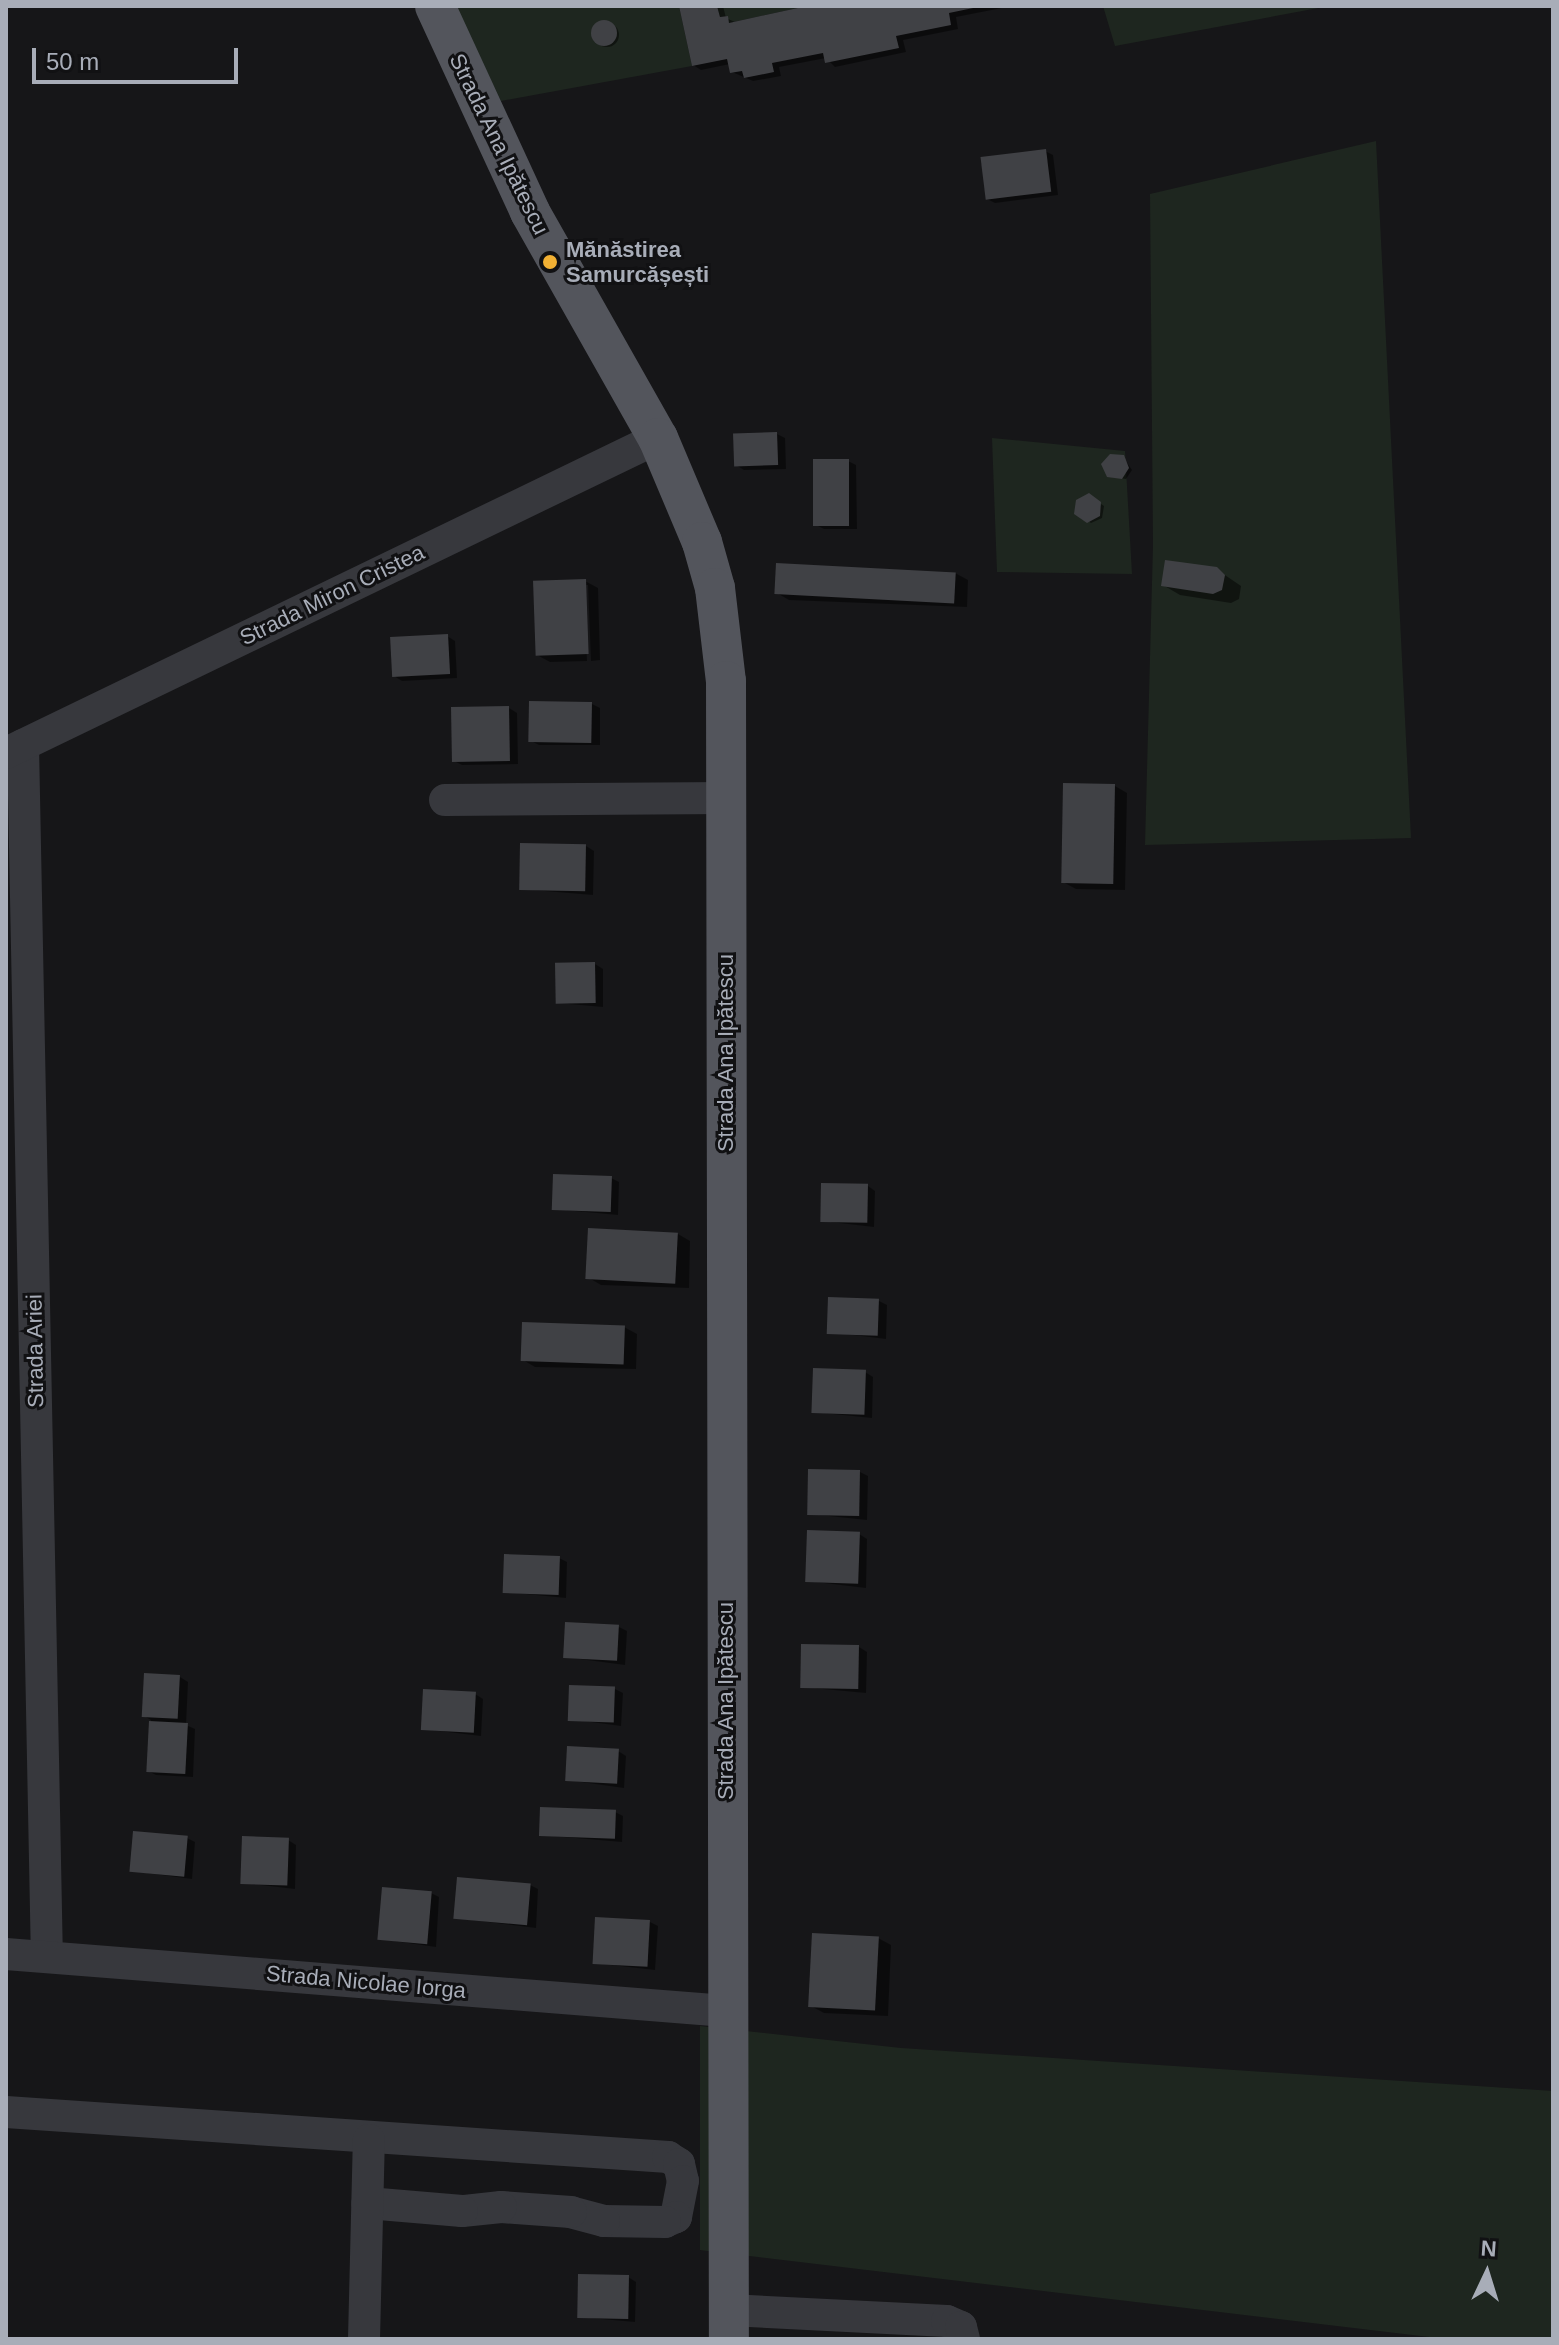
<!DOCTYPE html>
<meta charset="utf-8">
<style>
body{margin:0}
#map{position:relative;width:1559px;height:2345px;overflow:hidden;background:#161618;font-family:Arial,sans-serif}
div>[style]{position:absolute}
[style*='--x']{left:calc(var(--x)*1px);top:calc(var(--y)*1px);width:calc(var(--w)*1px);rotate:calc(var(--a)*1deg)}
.green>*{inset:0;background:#1e261f}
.shadow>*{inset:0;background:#0007}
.round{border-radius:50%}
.building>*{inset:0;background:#404145;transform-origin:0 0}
.minor>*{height:32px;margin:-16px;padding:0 16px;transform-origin:16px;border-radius:16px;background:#37383d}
.major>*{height:40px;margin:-20px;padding:0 20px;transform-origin:20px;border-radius:20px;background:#53555c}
.dots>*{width:22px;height:22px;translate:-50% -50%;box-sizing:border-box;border:4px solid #111113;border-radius:50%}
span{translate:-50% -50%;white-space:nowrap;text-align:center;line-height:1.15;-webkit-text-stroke:6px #111113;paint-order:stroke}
.street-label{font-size:22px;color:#a8adb8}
.poi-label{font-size:22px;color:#a8adb8;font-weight:700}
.left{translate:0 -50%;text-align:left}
.frame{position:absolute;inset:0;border:8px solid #a8adb8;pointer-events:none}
.north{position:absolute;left:1447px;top:2233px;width:80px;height:80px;-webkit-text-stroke:6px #111113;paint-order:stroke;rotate:4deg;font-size:22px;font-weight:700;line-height:32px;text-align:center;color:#a8adb8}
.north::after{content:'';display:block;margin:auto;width:28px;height:36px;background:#a8adb8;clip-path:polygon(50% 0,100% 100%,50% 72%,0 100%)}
.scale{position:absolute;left:32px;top:48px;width:206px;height:36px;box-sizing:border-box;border:4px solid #a8adb8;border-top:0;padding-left:10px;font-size:24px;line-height:28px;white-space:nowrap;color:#a8adb8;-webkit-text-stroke:6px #111113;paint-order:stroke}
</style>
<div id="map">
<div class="green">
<i style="clip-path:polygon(455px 6px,679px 6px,692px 66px,501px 101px)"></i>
<i style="clip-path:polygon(717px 6px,807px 6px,729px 23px,727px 16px,720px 17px)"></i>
<i style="clip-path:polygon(1103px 6px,1329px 6px,1115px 46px)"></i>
<i style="clip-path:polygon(1376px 141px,1411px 838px,1145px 845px,1153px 545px,1150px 194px)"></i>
<i style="clip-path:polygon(992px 438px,1125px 451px,1132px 574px,997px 572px)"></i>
<i style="clip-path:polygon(700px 2026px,901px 2048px,1553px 2091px,1553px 2339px,1446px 2339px,700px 2250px)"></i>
</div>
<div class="shadow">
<i style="clip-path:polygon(681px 6px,723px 6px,726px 18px,737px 23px,816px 6px,1012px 6px,956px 17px,958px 29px,903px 40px,906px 52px,835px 67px,826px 58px,779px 67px,781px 76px,753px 81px,732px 72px,730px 64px,701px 70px,693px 65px)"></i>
<i class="round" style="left:595px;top:23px;width:24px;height:24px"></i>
<i style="clip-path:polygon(1045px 151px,1053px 155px,1058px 195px,995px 203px,987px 199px)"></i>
<i style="clip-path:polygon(777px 434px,785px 438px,786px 469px,744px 470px,736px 465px)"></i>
<i style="clip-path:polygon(1123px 457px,1132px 470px,1126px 479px,1112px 477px)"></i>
<i style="clip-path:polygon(848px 461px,856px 465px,857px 529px,824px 529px,816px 525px)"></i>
<i style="clip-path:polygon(1089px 496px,1104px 506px,1102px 518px,1091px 523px,1077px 513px)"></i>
<i style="clip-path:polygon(1216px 569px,1241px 586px,1239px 599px,1231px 603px,1180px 595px,1163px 585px)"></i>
<i style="clip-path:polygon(955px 573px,968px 580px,967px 607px,789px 600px,777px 593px)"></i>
<i style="clip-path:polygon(585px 581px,598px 588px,600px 660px,591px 661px,588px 585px,584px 585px,587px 661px,550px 662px,537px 655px)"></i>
<i style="clip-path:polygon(447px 636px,455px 641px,457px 678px,402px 681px,394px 676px)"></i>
<i style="clip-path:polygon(592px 704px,600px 708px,600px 745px,539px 745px,531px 741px)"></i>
<i style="clip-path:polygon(509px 708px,517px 713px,518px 764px,462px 765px,454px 761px)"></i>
<i style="clip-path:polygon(1115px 786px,1127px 793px,1125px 890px,1076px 889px,1063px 882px)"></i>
<i style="clip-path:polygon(586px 846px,594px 851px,593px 895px,521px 889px)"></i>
<i style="clip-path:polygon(595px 964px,603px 969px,603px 1007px,558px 1003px)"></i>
<i style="clip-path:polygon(611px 1178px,619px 1182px,618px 1215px,554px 1209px)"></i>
<i style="clip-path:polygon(868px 1186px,875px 1191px,874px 1227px,822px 1221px)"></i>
<i style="clip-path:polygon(678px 1234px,690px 1241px,689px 1288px,601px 1285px,589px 1278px)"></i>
<i style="clip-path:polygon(879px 1301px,887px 1305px,886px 1339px,829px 1332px)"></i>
<i style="clip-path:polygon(624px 1327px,637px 1334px,636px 1369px,535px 1367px,523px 1360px)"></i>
<i style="clip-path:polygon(865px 1372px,873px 1377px,872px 1418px,814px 1412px)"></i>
<i style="clip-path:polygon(860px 1472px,868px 1476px,867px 1520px,810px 1514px)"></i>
<i style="clip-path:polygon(859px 1534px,867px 1539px,866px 1588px,807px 1581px)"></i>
<i style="clip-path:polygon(559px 1558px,567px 1562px,566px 1598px,505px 1592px)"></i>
<i style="clip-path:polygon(619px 1627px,627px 1631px,625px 1665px,565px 1657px)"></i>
<i style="clip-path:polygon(859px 1647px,867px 1652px,866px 1693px,802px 1687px)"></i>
<i style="clip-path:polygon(180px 1677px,188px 1682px,186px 1725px,195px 1729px,193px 1777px,156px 1775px,148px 1771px,151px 1720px,144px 1716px)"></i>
<i style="clip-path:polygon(615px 1689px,623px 1693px,621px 1726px,569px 1719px)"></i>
<i style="clip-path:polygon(475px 1694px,483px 1699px,481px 1736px,423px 1729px)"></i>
<i style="clip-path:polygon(618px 1751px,626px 1756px,624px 1788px,567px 1780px)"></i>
<i style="clip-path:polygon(615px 1812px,623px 1816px,622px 1842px,541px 1835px)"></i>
<i style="clip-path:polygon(187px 1838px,195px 1842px,192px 1879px,132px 1871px)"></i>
<i style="clip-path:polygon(288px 1840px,296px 1845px,295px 1889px,242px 1883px)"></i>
<i style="clip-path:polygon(530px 1885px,538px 1889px,536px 1928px,456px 1918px)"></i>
<i style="clip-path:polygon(431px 1893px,439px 1897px,436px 1947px,380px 1939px)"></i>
<i style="clip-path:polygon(650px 1922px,658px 1926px,655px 1970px,594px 1963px)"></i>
<i style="clip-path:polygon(878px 1938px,891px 1945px,888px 2016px,824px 2013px,811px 2006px)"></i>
<i style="clip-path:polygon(628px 2277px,636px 2282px,635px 2322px,579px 2317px)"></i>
</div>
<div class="building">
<i style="clip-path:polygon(679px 6px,717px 6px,720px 17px,728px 16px,729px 23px,807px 6px,978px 7px,949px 13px,951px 25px,896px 36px,899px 48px,825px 63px,823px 53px,772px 63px,774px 72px,744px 78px,742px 71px,730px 73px,727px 59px,692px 66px)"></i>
<i class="round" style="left:591px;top:20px;width:26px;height:26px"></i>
<i style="left:1046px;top:149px;width:43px;height:66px;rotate:83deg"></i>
<i style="left:777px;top:432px;width:33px;height:44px;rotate:88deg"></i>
<i style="clip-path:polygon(1110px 454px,1124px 455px,1129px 468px,1122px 479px,1107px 477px,1101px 464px)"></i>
<i style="left:813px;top:459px;width:36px;height:67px"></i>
<i style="clip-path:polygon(1089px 493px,1101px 502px,1100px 516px,1087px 523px,1074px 514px,1076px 500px)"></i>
<i style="clip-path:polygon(1165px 560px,1217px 567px,1225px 575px,1222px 590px,1213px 594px,1161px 586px)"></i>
<i style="left:776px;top:563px;width:180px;height:31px;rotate:3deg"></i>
<i style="left:586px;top:579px;width:75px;height:53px;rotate:88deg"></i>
<i style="left:448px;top:634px;width:40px;height:58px;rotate:87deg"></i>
<i style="left:529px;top:701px;width:63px;height:41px;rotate:1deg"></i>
<i style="left:509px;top:706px;width:55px;height:58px;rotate:89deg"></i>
<i style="left:1063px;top:783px;width:52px;height:100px;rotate:1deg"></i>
<i style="left:520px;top:843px;width:66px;height:47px;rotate:1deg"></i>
<i style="left:595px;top:962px;width:41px;height:40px;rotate:89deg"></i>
<i style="left:553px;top:1174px;width:59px;height:36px;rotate:2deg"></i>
<i style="left:821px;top:1183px;width:47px;height:39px;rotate:1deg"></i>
<i style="left:588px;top:1228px;width:90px;height:51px;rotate:3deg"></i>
<i style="left:828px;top:1297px;width:51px;height:37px;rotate:2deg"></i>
<i style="left:522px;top:1322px;width:103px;height:39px;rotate:2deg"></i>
<i style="left:813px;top:1368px;width:53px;height:45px;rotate:2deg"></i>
<i style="left:808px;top:1469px;width:52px;height:46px;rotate:1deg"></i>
<i style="left:807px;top:1530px;width:53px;height:52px;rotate:2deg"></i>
<i style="left:504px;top:1554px;width:56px;height:39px;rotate:2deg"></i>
<i style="left:565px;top:1622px;width:54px;height:36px;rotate:3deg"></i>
<i style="left:801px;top:1644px;width:58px;height:44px;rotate:1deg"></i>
<i style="left:144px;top:1673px;width:36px;height:44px;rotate:3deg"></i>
<i style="left:569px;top:1685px;width:46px;height:36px;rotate:2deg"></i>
<i style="left:423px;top:1689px;width:53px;height:41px;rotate:3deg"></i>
<i style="left:149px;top:1721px;width:39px;height:51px;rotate:3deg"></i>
<i style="left:567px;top:1746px;width:52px;height:35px;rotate:3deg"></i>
<i style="left:540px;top:1807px;width:76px;height:29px;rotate:2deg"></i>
<i style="left:133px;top:1831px;width:55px;height:41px;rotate:5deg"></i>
<i style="left:242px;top:1836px;width:47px;height:48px;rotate:2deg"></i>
<i style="left:457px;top:1877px;width:74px;height:42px;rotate:5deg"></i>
<i style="left:382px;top:1887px;width:50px;height:53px;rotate:5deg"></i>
<i style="left:595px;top:1917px;width:55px;height:47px;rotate:3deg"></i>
<i style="left:812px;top:1933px;width:67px;height:74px;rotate:3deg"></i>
<i style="left:578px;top:2274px;width:51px;height:44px;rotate:1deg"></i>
</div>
<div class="minor">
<i style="--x:23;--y:745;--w:1212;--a:88.87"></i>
<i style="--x:6;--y:753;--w:724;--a:-25.79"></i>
<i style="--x:445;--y:800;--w:281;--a:-0.4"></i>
<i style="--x:6;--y:1954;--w:722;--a:4.53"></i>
<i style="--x:6;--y:2112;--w:664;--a:3.89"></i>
<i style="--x:668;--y:2157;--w:13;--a:32"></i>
<i style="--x:679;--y:2164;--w:17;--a:77"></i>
<i style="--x:683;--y:2181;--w:37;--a:101"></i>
<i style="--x:676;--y:2217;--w:12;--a:156"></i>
<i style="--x:665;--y:2222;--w:61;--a:-179.1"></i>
<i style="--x:604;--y:2221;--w:34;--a:-165"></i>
<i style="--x:571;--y:2212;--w:70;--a:-175.9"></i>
<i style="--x:501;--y:2207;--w:39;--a:174"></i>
<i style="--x:462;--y:2211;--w:95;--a:-175.2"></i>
<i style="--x:729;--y:2310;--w:218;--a:2.9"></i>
<i style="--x:947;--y:2321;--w:15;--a:23"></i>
<i style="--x:961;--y:2327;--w:12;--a:76"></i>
<i style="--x:364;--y:2339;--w:199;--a:-88.6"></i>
</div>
<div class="major">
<i style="--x:435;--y:6;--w:227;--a:65.2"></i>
<i style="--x:530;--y:212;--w:260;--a:60.5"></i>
<i style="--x:658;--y:438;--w:113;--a:67.1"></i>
<i style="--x:702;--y:542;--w:48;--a:74.2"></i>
<i style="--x:715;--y:588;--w:94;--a:83.3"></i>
<i style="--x:726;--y:681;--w:1658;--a:89.9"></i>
</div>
<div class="dots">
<i style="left:550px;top:262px;background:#f2b134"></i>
</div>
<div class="street-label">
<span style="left:499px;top:144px;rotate:64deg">Strada Ana Ipătescu</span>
<span style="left:332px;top:595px;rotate:-26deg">Strada Miron Cristea</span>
<span style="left:726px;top:1053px;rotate:-90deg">Strada Ana Ipătescu</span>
<span style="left:35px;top:1351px;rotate:-91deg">Strada Ariei</span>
<span style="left:726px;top:1701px;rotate:-90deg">Strada Ana Ipătescu</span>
<span style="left:366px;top:1982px;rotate:5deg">Strada Nicolae Iorga</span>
</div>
<div class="poi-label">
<span class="left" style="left:566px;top:262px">Mănăstirea<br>Samurcășești</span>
</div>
<div class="frame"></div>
<div class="north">N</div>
<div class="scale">50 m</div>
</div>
